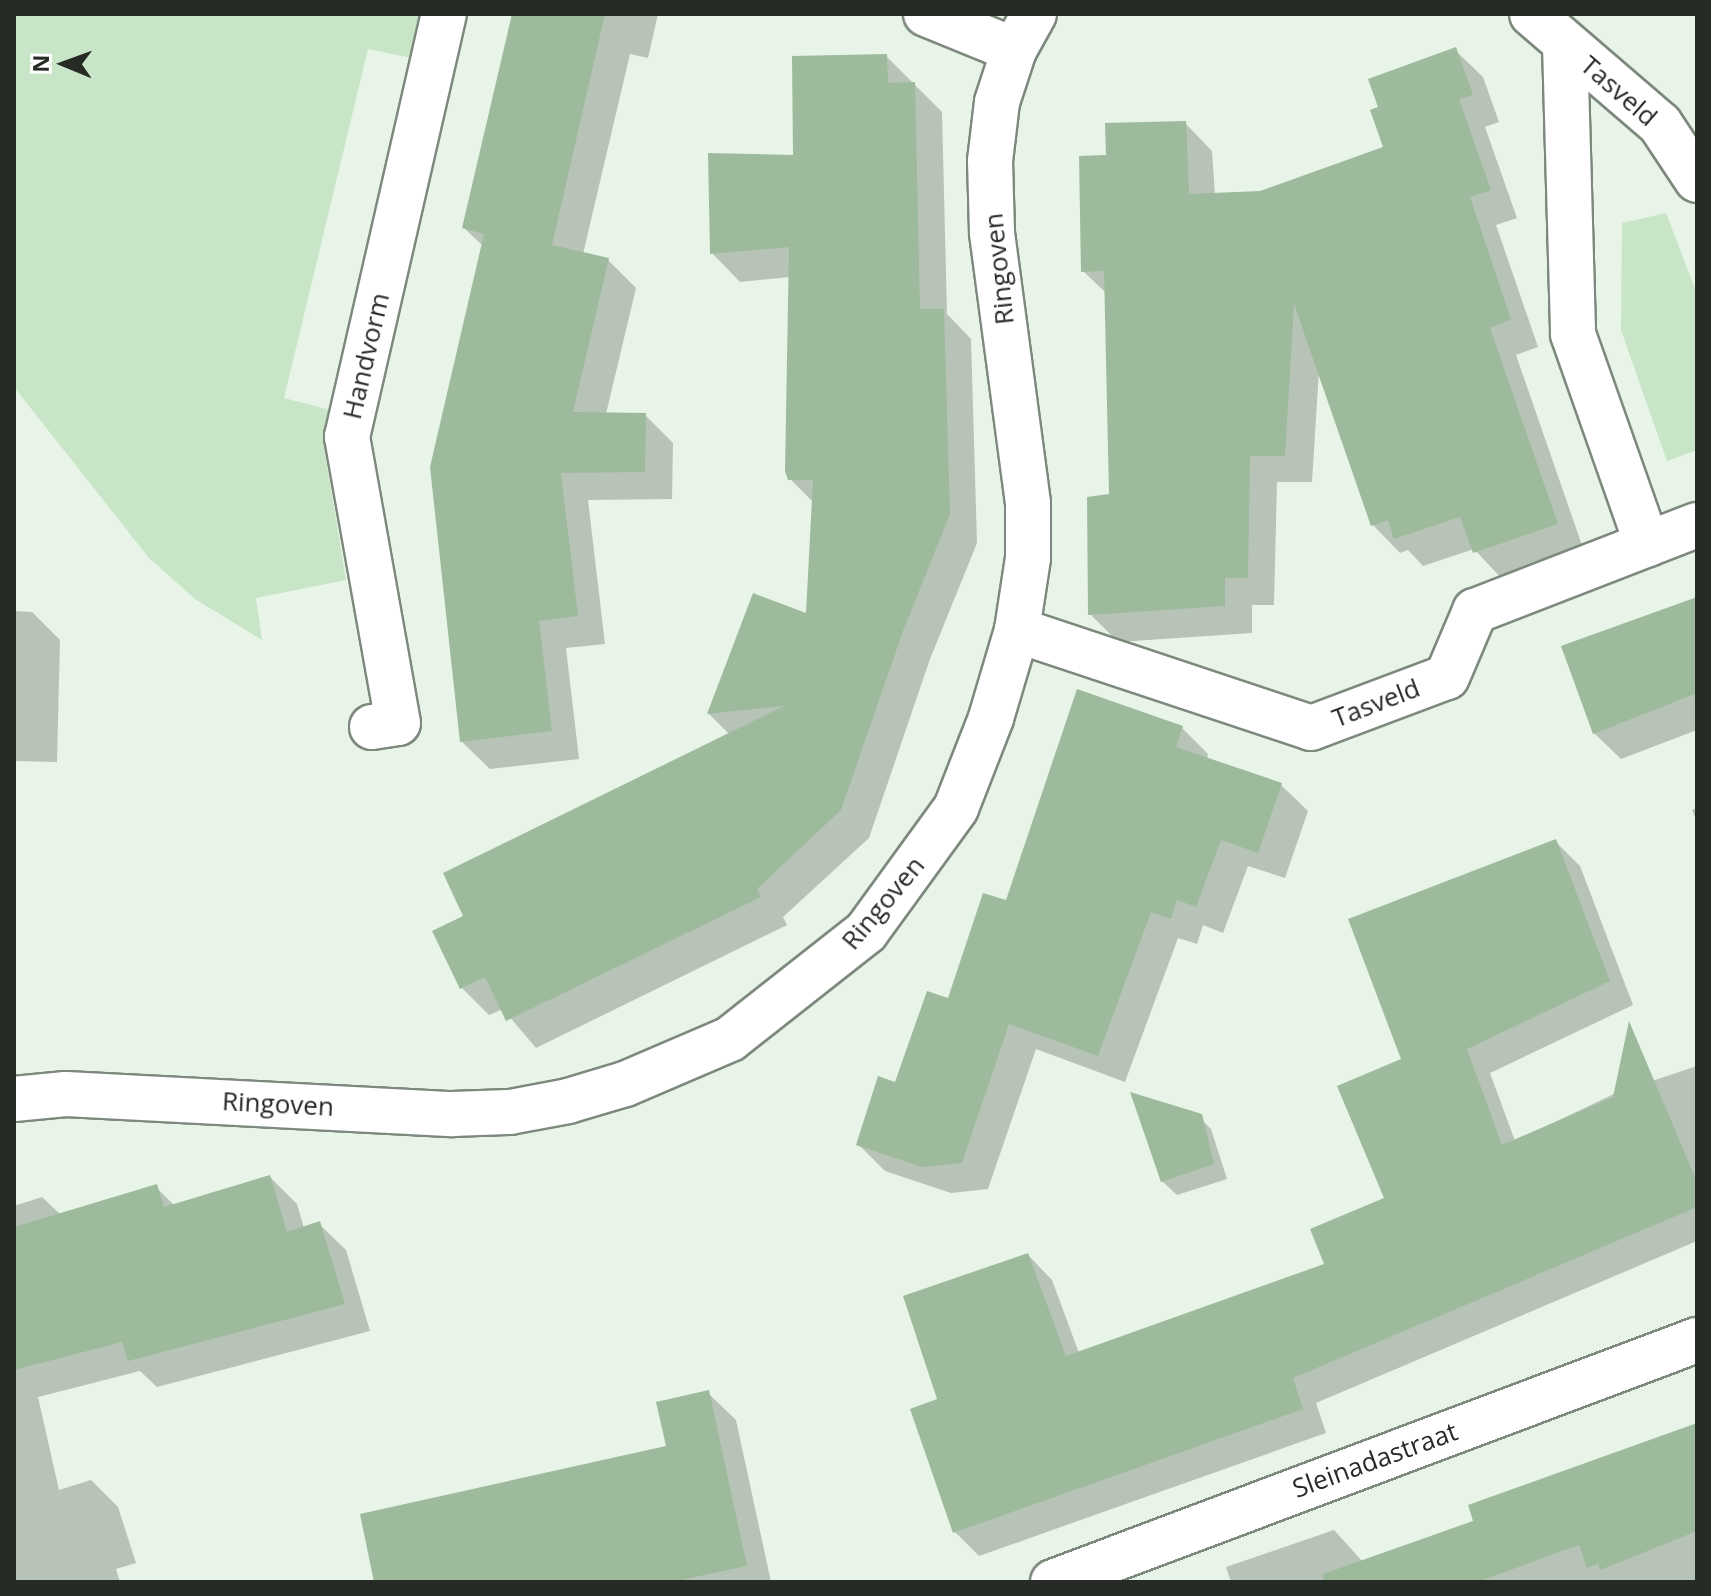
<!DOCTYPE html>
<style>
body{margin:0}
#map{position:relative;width:1711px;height:1596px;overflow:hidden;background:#e7f4e7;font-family:"Open Sans",sans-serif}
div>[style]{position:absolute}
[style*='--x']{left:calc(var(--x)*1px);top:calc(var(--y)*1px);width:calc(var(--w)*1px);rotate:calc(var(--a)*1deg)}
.green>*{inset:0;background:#c8e5c7}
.shadow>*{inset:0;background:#0003}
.building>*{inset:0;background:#9dba9c}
.roads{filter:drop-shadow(2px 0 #7e897e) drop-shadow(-2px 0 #7e897e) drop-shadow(0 2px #7e897e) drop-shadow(0 -2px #7e897e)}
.minor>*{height:44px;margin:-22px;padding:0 22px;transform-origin:22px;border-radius:22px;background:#fff}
span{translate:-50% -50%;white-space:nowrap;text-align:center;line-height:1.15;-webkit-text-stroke:6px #fff;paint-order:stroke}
.street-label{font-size:26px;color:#262b26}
.frame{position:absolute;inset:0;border:16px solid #262b26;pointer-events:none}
.north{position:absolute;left:24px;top:24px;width:80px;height:80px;-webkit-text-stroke:6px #fff;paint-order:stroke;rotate:271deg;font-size:22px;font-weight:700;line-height:32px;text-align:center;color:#262b26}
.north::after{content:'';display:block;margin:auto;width:28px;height:36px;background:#262b26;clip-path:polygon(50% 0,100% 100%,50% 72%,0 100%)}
</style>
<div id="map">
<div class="green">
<i style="clip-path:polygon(14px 14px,426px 14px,416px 59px,368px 49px,284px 398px,330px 410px,323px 441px,346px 580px,256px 598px,262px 640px,195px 599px,149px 558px,14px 387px)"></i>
<i style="clip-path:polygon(1666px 213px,1697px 294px,1697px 450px,1667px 461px,1621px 330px,1622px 223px)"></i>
</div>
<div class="shadow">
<i style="clip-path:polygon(514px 14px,658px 14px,648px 58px,630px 54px,583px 254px,608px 260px,636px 288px,606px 414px,645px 415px,673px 443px,672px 499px,588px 500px,605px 644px,566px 648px,579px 759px,490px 769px,461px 741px,483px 246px,464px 228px)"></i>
<i style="clip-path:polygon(1455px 50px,1483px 77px,1499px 122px,1485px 127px,1517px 218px,1496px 225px,1538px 347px,1516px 355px,1584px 551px,1503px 580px,1474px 549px,1423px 566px,1408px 550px,1400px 553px,1373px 525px,1319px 370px,1312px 482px,1277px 482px,1274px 605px,1252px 605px,1252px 633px,1118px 642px,1090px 614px,1111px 496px,1107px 294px,1083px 271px,1108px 157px,1185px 123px,1212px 151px,1215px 195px,1260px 193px,1385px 148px,1381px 108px)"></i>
<i style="clip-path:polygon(886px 56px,942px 112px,947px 314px,971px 339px,977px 543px,930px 659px,869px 838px,783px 917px,787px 925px,536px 1048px,503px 1009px,489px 1015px,461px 987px,465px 917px,730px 735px,709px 714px,754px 596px,808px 616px,814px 503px,790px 479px,790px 277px,740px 282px,712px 253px)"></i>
<i style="clip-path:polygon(1697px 599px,1697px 730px,1621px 759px,1594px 733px)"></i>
<i style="clip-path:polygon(14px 611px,32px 612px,60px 640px,57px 762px,14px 761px)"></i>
<i style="clip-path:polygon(1182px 728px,1208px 754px,1207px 760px,1281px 785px,1308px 811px,1285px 878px,1248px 866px,1223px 933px,1203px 925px,1197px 944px,1178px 938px,1125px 1082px,1036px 1049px,988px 1189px,951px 1193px,885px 1171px,858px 1144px,1007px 903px)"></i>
<i style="clip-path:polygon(1697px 808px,1697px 822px,1692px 810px)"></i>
<i style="clip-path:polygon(1555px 841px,1580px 866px,1633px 1005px,1490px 1073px,1515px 1141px,1616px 1093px,1697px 1066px,1697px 1241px,1316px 1403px,1326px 1433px,979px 1556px,955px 1532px,939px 1400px,1028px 1255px,1052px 1280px,1079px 1353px,1327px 1265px,1387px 1199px,1404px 1060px)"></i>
<i style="clip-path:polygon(1196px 1114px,1211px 1129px,1227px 1179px,1177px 1195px,1162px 1181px)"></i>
<i style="clip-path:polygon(270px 1177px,297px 1204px,304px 1228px,319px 1224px,346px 1250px,370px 1331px,157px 1387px,140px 1371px,38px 1397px,59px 1490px,91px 1480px,118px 1507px,136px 1563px,116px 1569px,120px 1582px,14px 1582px,14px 1206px,42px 1197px,61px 1215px,156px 1187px,175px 1206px)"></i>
<i style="clip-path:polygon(708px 1393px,736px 1420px,771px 1582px,375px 1582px,668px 1448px)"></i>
<i style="clip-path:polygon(1697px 1425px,1697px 1582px,1231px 1582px,1226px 1567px,1334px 1530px,1363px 1562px,1476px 1522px)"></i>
</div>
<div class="building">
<i style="clip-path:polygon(512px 14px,605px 14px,552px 245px,609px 258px,573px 412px,646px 413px,645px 472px,561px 473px,578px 616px,539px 621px,552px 731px,460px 742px,430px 467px,484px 234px,462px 228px)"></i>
<i style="clip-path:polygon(1456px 47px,1473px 95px,1459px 99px,1491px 190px,1470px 197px,1511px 319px,1490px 328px,1558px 524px,1473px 553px,1460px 517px,1394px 539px,1388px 520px,1371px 526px,1294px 304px,1285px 456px,1250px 456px,1248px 578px,1225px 578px,1225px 606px,1088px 615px,1087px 497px,1109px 494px,1104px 271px,1081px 272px,1079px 156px,1106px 155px,1105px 123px,1186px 121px,1189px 194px,1260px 191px,1383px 147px,1370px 110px,1378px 107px,1368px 79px)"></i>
<i style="clip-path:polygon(887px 54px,888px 83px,915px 82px,920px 309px,944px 309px,950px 514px,903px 631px,841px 810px,757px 889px,761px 897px,506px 1021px,485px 977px,460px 989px,432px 931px,463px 916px,443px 873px,784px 706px,707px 714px,753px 593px,806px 613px,813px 480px,788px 480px,785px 471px,789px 247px,710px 254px,708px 153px,793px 155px,792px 56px)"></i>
<i style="clip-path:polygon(1697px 597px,1697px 693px,1593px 734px,1561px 646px)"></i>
<i style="clip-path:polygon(1077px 689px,1183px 726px,1176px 747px,1282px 783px,1258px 853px,1221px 840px,1196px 907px,1177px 900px,1171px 919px,1151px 912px,1098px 1056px,1009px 1024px,962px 1163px,922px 1167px,856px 1145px,878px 1076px,895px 1082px,927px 991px,948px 998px,983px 893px,1006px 900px)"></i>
<i style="clip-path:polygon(1556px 839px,1610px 981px,1467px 1049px,1502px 1145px,1613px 1097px,1629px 1021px,1697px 1182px,1697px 1207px,1293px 1378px,1303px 1409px,953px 1533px,910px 1409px,937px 1399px,903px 1296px,1028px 1253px,1066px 1356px,1324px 1264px,1310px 1229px,1384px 1198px,1337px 1086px,1401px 1059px,1348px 919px)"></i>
<i style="clip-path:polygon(1130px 1092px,1202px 1114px,1214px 1164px,1161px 1182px)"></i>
<i style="clip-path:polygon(270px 1175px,287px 1232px,320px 1221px,345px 1304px,128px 1361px,122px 1342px,14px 1370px,14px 1227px,157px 1184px,164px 1207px)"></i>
<i style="clip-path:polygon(709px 1390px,747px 1566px,671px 1582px,374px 1582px,360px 1514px,666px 1446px,656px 1402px)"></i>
<i style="clip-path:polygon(1697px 1423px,1697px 1531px,1600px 1570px,1598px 1564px,1587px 1568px,1579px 1545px,1477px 1582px,1324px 1582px,1323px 1574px,1473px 1521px,1468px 1505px)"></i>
</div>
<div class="roads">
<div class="minor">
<i style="--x:926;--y:14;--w:95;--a:22.2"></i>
<i style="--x:1532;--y:14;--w:169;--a:40.7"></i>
<i style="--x:1660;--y:124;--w:67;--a:56.5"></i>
<i style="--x:1565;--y:44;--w:290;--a:88.4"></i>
<i style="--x:1573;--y:334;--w:223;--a:70.6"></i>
<i style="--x:1017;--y:630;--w:310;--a:18.4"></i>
<i style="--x:1311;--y:728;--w:145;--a:-20.6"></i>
<i style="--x:1447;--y:677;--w:72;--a:-67"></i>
<i style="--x:1475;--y:611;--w:238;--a:-21.2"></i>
<i style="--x:372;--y:727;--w:26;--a:-9"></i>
<i style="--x:398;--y:723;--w:291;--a:-100.1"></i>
<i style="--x:347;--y:437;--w:434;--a:-77.1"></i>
<i style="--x:14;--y:1099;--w:52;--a:-5.5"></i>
<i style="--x:66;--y:1094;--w:387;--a:3"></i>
<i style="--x:452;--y:1114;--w:58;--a:-2"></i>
<i style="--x:510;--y:1112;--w:59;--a:-10.7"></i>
<i style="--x:568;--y:1101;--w:59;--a:-16.6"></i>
<i style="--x:625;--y:1084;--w:114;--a:-23.2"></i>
<i style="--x:730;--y:1039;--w:173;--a:-38.2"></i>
<i style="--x:866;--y:932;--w:153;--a:-54"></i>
<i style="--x:956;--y:808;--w:97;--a:-68.7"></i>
<i style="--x:991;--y:718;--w:92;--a:-73.5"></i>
<i style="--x:1017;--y:630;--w:73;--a:-81.3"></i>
<i style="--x:1028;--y:558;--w:55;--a:-90"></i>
<i style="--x:1028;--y:503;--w:273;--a:-97.6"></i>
<i style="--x:992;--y:232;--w:71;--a:-91.6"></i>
<i style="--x:990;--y:161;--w:59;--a:-83.2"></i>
<i style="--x:997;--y:102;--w:55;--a:-71.9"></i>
<i style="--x:1014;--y:50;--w:41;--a:-60.9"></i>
<i style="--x:1053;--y:1582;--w:688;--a:-20.6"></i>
</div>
</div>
<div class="street-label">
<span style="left:1619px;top:91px;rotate:41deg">Tasveld</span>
<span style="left:999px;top:269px;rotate:-96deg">Ringoven</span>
<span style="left:366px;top:356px;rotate:-77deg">Handvorm</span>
<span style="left:1376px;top:703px;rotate:-21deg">Tasveld</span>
<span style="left:883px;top:903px;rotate:-50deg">Ringoven</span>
<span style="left:278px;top:1104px;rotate:3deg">Ringoven</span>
<span style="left:1375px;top:1460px;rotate:-20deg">Sleinadastraat</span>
</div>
<div class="frame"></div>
<div class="north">N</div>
</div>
